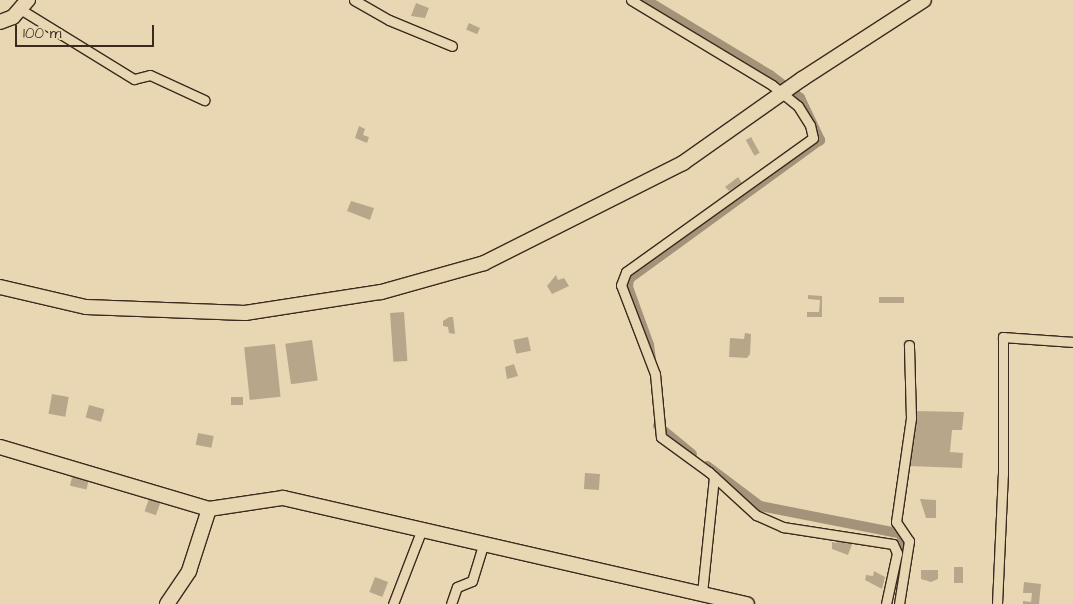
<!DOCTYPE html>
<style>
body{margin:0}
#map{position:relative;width:1073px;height:604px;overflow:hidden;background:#e9d7b4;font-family:"Architects Daughter",sans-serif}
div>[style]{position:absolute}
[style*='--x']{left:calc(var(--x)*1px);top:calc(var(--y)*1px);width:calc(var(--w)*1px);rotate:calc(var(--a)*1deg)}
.canal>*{height:10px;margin:-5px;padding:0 5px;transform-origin:5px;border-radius:5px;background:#a59379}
.building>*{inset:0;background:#b8a68a;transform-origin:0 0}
.roads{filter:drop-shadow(1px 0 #3b2a1e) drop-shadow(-1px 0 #3b2a1e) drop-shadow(0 1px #3b2a1e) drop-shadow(0 -1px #3b2a1e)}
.street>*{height:9px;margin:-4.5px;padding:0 4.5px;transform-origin:4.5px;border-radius:4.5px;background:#e9d7b4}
.secondary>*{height:14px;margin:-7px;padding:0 7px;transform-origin:7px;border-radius:7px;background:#e9d7b4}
span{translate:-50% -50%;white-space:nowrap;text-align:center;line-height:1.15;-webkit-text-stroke:4px #e9d7b4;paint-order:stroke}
.scale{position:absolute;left:15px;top:25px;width:139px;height:22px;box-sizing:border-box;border:2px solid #3b2a1e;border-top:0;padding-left:6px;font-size:15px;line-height:18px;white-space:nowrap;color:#3b2a1e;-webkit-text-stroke:4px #e9d7b4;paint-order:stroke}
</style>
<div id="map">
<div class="canal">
<i style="--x:646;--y:0;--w:145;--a:31.2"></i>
<i style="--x:770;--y:75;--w:38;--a:37"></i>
<i style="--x:800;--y:98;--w:47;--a:64.5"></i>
<i style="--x:820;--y:140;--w:236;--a:144"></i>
<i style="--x:629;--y:279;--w:8;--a:97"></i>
<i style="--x:628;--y:287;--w:62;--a:70.1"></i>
<i style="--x:649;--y:345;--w:14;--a:82"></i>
<i style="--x:658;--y:426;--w:44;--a:39.5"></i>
<i style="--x:707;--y:466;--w:66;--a:37"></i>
<i style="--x:760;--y:506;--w:146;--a:11.1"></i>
<i style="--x:903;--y:534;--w:29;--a:102"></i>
</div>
<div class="building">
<i style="clip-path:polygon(416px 3px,429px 8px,425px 18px,411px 16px)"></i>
<i style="left:469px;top:23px;width:12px;height:7px;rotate:24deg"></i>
<i style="clip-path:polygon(359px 126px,365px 129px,363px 135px,369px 137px,367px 143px,355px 138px)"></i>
<i style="left:751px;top:137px;width:18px;height:6px;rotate:61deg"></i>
<i style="clip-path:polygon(738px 177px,742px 183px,729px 191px,725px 187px)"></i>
<i style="clip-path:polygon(351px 201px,374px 208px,370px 220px,347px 211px)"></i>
<i style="clip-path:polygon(556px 275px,558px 280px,564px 278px,569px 286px,552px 294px,547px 286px)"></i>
<i style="clip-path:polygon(808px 295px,822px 296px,822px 317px,807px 317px,807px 312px,819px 312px,820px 300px,808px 299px)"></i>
<i style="left:904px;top:297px;width:6px;height:25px;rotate:90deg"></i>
<i style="left:404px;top:312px;width:49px;height:14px;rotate:86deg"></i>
<i style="clip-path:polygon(449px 317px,453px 317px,455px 334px,449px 333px,448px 327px,443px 326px,443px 321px)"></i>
<i style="clip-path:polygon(745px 333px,751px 334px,750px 354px,747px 358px,729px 357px,730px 338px,744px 339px)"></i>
<i style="left:528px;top:337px;width:14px;height:15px;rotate:78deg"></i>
<i style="left:312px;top:340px;width:41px;height:27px;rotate:82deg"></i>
<i style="left:275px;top:344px;width:53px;height:31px;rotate:84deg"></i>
<i style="clip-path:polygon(514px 364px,518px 376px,507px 379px,505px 367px)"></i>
<i style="left:52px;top:394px;width:17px;height:20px;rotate:10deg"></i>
<i style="left:231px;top:397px;width:12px;height:8px"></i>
<i style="left:89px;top:405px;width:16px;height:13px;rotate:15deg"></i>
<i style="clip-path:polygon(914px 411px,964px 412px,962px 430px,952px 430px,950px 452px,963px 453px,962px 468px,908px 466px)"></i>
<i style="left:198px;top:433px;width:16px;height:12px;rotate:11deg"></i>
<i style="left:585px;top:473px;width:15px;height:16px;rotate:4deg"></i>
<i style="left:72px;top:477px;width:17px;height:9px;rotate:13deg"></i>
<i style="left:149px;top:499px;width:12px;height:13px;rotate:20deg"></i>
<i style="clip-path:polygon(920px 499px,936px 500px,936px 518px,926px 518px)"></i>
<i style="clip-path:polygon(838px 539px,853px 542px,848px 555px,832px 549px,832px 542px,837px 543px)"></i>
<i style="left:954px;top:567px;width:9px;height:16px"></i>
<i style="clip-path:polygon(921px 570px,938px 570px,938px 579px,931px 582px,921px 579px)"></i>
<i style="clip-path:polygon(874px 571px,885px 577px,882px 589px,865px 580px,866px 575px,873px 576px)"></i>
<i style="left:375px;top:577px;width:14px;height:16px;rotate:21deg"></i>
<i style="clip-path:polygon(1024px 582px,1041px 584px,1039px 604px,1023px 604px,1023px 601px,1031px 602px,1032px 593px,1023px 593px)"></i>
</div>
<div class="roads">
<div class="street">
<i style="--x:354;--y:0;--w:40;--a:29.7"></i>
<i style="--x:389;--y:20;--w:68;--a:22.4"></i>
<i style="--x:631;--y:0;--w:165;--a:31.1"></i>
<i style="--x:772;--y:85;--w:33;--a:39"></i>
<i style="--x:798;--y:106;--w:22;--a:58"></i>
<i style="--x:810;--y:125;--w:13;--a:77"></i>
<i style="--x:813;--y:138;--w:230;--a:144.4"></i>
<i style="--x:626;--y:272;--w:14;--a:111"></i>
<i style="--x:621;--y:285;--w:95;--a:69.1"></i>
<i style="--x:655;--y:374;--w:63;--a:84.6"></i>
<i style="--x:661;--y:437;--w:59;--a:36.1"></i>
<i style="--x:709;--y:472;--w:64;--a:42.5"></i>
<i style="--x:756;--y:515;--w:30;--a:24"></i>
<i style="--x:783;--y:527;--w:111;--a:8.8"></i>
<i style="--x:893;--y:544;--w:10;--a:66"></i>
<i style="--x:897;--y:553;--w:52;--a:102.2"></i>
<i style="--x:20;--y:9;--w:134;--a:31.6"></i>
<i style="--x:134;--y:79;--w:16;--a:-14"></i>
<i style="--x:150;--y:75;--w:60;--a:24.8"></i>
<i style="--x:702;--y:593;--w:117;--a:-84.1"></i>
<i style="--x:393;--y:604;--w:80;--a:-68.9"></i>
<i style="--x:451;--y:604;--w:18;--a:-71"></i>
<i style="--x:457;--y:587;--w:16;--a:-22"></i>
<i style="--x:472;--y:581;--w:41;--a:-72.9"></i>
<i style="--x:899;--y:604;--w:64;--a:-81"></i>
<i style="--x:909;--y:541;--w:23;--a:-124"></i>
<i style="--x:896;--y:522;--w:105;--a:-81.8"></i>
<i style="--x:911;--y:418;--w:73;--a:-91.6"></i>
<i style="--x:997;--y:604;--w:130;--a:-87.4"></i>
<i style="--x:1003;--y:474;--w:137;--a:-90"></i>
<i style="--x:1003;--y:337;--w:70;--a:4.1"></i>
</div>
<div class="secondary">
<i style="--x:0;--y:22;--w:14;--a:-21"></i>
<i style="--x:13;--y:17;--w:23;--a:-49"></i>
<i style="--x:0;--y:287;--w:88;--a:13.1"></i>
<i style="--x:86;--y:307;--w:159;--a:2.2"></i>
<i style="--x:245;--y:313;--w:138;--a:-8.8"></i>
<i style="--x:381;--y:292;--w:107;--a:-15.7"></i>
<i style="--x:484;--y:263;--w:223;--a:-26.7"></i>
<i style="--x:683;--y:163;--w:146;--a:-35.2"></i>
<i style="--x:802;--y:79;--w:145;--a:-32.9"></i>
<i style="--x:0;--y:447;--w:218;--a:16.5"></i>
<i style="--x:209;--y:509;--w:75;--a:-8.5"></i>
<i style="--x:283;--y:498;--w:476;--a:12.9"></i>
<i style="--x:167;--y:604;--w:40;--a:-56"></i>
<i style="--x:189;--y:571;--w:65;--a:-72.1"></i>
</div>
</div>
<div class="scale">100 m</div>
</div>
